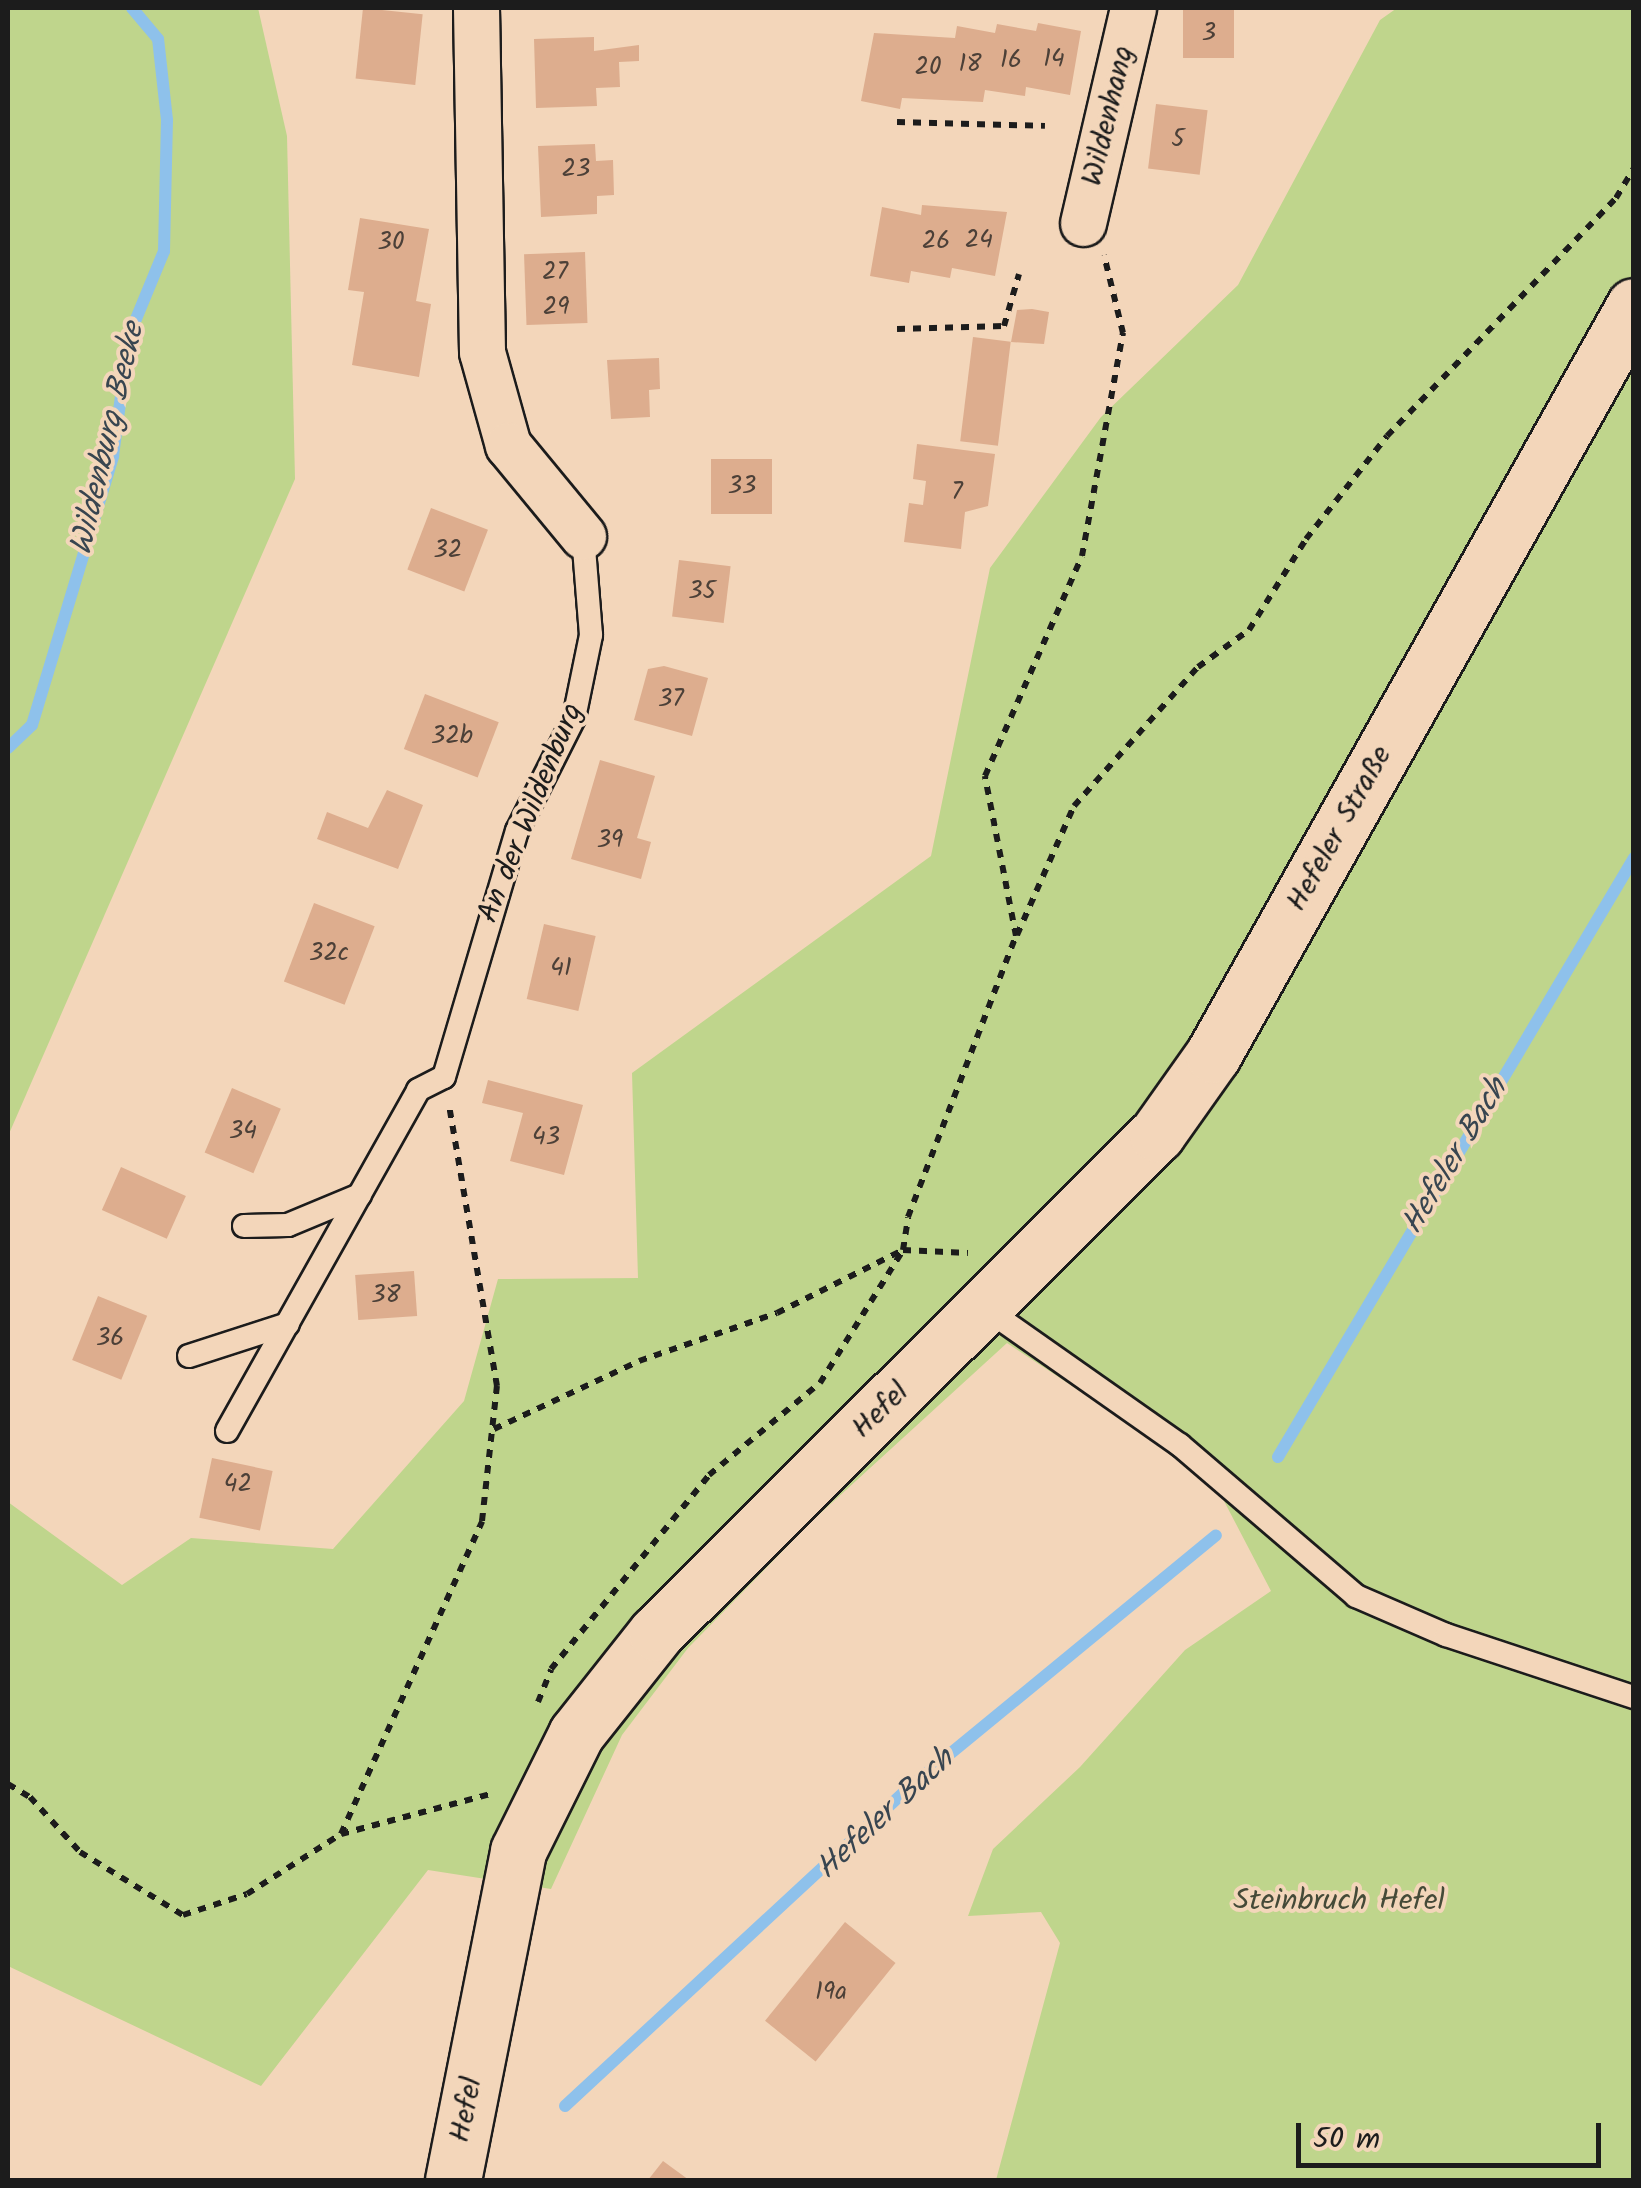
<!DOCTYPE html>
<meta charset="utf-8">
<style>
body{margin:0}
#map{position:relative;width:1641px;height:2188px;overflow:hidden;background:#f3d6ba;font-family:Kalam,sans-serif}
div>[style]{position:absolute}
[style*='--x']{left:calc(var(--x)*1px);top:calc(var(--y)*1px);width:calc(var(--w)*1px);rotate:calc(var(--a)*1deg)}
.green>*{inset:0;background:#bfd58c}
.stream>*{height:12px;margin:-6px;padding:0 6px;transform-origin:6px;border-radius:6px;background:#8ec1eb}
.building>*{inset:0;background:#ddad8e;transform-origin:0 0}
.path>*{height:6px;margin-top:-3px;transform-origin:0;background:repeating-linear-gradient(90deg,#1c1c1c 0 8px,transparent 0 16px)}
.roads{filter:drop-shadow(2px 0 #1c1c1c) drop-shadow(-2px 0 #1c1c1c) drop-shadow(0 2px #1c1c1c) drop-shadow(0 -2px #1c1c1c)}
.lane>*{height:22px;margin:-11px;padding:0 11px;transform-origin:11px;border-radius:11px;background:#f3d6ba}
.street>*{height:45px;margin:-22.5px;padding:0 22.5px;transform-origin:22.5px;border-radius:22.5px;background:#f3d6ba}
.secondary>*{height:55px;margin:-27.5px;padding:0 27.5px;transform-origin:27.5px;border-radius:27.5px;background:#f3d6ba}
span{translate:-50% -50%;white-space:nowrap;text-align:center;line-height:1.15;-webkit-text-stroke:8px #f3d6ba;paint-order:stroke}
.number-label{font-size:25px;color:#4c4038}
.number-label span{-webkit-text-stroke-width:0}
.street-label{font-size:30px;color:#1c1c1c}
.park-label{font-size:30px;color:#454a38}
.water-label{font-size:32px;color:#384550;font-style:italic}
.frame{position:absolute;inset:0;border:10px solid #1c1c1c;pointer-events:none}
.scale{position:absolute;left:1296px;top:2123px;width:305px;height:45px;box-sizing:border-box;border:5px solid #1c1c1c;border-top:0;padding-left:12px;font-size:30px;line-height:35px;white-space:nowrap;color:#1c1c1c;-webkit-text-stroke:8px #f3d6ba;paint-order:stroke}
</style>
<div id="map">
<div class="green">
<i style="clip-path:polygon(8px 8px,258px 8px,287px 136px,295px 479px,8px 1136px)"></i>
<i style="clip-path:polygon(1397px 8px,1633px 8px,1633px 2180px,996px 2180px,1060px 1943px,1041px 1912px,968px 1916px,993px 1849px,1080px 1767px,1185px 1650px,1271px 1591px,1212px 1478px,1007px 1343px,812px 1521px,688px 1648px,622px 1735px,551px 1889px,428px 1870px,261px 2086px,8px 1966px,8px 1502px,122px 1585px,191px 1538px,333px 1549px,464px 1401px,498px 1279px,638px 1278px,632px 1073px,931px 856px,990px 568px,1101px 417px,1238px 285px,1380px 20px)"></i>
</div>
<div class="stream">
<i style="--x:8;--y:748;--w:33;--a:-44"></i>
<i style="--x:32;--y:725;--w:281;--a:-73.2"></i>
<i style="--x:113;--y:456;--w:121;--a:-82.4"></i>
<i style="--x:129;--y:336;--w:92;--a:-67.6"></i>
<i style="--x:164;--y:251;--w:131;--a:-88.7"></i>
<i style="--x:167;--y:120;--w:81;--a:-96.3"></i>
<i style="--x:158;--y:39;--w:40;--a:-130"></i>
<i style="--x:1278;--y:1457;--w:697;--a:-59.28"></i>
<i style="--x:565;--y:2106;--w:465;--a:-42.8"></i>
<i style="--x:906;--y:1790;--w:401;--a:-39.4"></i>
</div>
<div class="building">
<i style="left:363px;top:8px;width:60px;height:71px;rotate:6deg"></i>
<i style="left:1183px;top:8px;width:51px;height:50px"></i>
<i style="clip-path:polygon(1038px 23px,1081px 31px,1070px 95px,1026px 87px,1025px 96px,985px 90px,983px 102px,902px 98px,900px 109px,861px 101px,874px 33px,955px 38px,957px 26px,995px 33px,997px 24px,1036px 31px)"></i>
<i style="clip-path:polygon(594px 37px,594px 51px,639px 45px,639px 61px,619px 62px,620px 87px,596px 88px,597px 106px,536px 108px,534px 39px)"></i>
<i style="left:1156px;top:104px;width:52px;height:65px;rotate:7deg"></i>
<i style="clip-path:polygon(595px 144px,596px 161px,613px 160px,614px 195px,597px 196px,597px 214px,541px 217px,538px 146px)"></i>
<i style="clip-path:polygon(922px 205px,1007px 212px,995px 276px,952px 268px,950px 278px,911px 271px,909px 283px,870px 276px,882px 207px,921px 215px)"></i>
<i style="clip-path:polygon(360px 218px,429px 229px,416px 301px,431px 304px,419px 377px,352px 365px,364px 292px,348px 290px)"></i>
<i style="left:585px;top:252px;width:71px;height:61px;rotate:88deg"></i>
<i style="clip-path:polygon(1032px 309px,1049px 312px,1044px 344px,1011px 342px,1017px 310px)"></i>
<i style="left:973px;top:337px;width:38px;height:105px;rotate:7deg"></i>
<i style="clip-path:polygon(659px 358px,660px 389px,649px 390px,650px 417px,611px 419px,607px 360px)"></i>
<i style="clip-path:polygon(917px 444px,995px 454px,988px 506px,965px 512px,961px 549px,904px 542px,909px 503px,923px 505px,926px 481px,913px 479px)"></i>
<i style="left:711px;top:459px;width:61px;height:55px"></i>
<i style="left:431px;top:508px;width:61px;height:66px;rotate:21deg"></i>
<i style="left:679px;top:560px;width:52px;height:57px;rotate:7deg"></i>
<i style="clip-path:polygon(664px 666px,708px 678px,692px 736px,634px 720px,648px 669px)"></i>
<i style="left:425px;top:694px;width:79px;height:59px;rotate:21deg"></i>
<i style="clip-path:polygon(600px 760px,655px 776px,637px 838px,651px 842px,641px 879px,571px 859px)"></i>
<i style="clip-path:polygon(387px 790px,423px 805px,398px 869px,317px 839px,327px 812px,368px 828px)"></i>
<i style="left:314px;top:903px;width:65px;height:84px;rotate:21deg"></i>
<i style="left:544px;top:924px;width:53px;height:77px;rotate:13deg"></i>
<i style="clip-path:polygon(488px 1080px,583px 1105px,564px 1175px,510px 1161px,523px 1113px,482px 1103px)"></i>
<i style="left:232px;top:1088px;width:53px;height:70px;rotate:23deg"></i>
<i style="left:121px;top:1167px;width:71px;height:47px;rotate:24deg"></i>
<i style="left:414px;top:1271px;width:45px;height:59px;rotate:86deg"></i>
<i style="left:98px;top:1296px;width:53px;height:69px;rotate:22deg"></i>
<i style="left:212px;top:1458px;width:62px;height:61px;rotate:12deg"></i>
<i style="left:845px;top:1922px;width:65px;height:127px;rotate:39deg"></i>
<i style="clip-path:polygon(663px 2161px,689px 2180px,648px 2180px)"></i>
</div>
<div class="path">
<i style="--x:897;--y:122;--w:148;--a:1.5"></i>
<i style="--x:897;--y:329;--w:107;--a:-1.6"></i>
<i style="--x:1004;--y:326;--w:54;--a:-73.9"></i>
<i style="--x:1017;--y:935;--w:141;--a:-66.2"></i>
<i style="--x:1074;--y:806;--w:186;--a:-48.3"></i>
<i style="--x:1198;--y:667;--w:63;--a:-36"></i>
<i style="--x:1249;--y:630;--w:107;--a:-57.9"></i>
<i style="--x:1306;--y:539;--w:131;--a:-51.8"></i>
<i style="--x:1387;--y:436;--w:330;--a:-46.1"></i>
<i style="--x:1616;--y:198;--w:35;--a:-59"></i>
<i style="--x:494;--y:1429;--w:160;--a:-25.1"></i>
<i style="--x:639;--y:1361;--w:146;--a:-19.2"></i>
<i style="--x:777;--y:1313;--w:141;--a:-26.6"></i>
<i style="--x:903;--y:1250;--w:65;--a:2.6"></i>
<i style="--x:538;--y:1702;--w:35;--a:-68"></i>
<i style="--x:551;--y:1669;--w:250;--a:-50.8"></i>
<i style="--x:709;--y:1475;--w:144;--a:-39.7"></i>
<i style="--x:820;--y:1383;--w:157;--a:-58"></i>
<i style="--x:903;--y:1250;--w:33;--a:-81"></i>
<i style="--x:908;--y:1217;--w:301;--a:-69"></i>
<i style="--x:1016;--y:936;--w:163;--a:-101"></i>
<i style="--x:985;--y:776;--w:240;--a:-66.2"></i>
<i style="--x:1082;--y:556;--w:227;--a:-79.6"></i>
<i style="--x:1123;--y:333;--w:80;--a:-103.7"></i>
<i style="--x:8;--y:1784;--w:26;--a:31"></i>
<i style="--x:30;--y:1797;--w:74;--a:47.7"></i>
<i style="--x:80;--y:1852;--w:121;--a:31.5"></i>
<i style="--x:183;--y:1915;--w:67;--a:-18.2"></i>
<i style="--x:247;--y:1894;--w:112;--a:-32.6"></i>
<i style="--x:341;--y:1834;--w:158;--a:-15"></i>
<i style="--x:341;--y:1834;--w:343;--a:-65.7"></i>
<i style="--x:482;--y:1521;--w:136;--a:-83.7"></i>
<i style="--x:497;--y:1386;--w:284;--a:-99.7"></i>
</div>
<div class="roads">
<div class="lane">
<i style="--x:244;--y:1226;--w:44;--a:-1.3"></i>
<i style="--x:288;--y:1225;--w:78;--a:-22.6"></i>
<i style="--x:985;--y:1308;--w:238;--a:35.1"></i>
<i style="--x:1180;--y:1445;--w:232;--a:40.6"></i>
<i style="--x:1356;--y:1596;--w:98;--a:23.4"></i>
<i style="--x:1446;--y:1635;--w:198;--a:18.3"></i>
<i style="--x:189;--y:1356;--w:104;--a:-17.9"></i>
<i style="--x:227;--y:1431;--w:391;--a:-60.7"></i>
<i style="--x:418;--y:1090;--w:29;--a:-27"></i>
<i style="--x:444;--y:1077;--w:257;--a:-73.5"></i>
<i style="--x:517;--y:831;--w:127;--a:-63.2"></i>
<i style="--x:574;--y:718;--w:85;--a:-78.4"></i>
<i style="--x:591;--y:635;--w:99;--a:-94.6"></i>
</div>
<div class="street">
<i style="--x:476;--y:8;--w:344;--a:89"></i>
<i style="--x:482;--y:352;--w:97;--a:74.4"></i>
<i style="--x:508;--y:445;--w:118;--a:50.5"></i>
<i style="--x:1083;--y:223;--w:221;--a:-76.9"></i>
</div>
<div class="secondary">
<i style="--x:453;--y:2180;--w:335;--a:-78.8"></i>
<i style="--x:518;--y:1851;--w:131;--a:-63.6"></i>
<i style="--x:576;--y:1734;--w:129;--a:-51.6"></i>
<i style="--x:656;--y:1633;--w:707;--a:-44.89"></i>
<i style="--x:1157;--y:1134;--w:97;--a:-54.7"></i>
<i style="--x:1213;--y:1055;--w:859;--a:-60.66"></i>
</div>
</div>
<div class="number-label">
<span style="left:1209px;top:33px">3</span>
<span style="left:1054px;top:59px">14</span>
<span style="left:1011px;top:60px">16</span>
<span style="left:970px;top:64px">18</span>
<span style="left:928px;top:67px">20</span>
<span style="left:1178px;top:139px">5</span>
<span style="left:576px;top:169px">23</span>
<span style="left:979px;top:240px">24</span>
<span style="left:936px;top:241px">26</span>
<span style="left:391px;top:242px">30</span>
<span style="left:555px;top:272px">27</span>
<span style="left:556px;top:307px">29</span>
<span style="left:742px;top:486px">33</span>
<span style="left:957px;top:492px">7</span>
<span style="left:448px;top:550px">32</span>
<span style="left:702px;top:591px">35</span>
<span style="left:671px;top:699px">37</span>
<span style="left:452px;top:736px">32b</span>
<span style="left:610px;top:840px">39</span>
<span style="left:329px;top:953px">32c</span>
<span style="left:561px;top:968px">41</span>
<span style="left:243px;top:1131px">34</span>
<span style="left:546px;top:1137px">43</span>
<span style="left:386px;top:1295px">38</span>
<span style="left:110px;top:1338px">36</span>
<span style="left:238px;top:1484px">42</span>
<span style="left:831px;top:1992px">19a</span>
</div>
<div class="street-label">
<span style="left:1109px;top:116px;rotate:-77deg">Wildenhang</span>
<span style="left:531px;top:813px;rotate:-68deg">An der Wildenburg</span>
<span style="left:1340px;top:829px;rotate:-61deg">Hefeler Straße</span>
<span style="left:881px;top:1411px;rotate:-45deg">Hefel</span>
<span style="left:467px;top:2110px;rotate:-79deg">Hefel</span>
</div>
<div class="park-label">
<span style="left:1339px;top:1901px">Steinbruch Hefel</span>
</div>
<div class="water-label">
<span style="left:109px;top:439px;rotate:-77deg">Wildenburg Beeke</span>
<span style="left:1456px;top:1157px;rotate:-59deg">Hefeler Bach</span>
<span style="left:886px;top:1815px;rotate:-43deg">Hefeler Bach</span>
</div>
<div class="frame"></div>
<div class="scale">50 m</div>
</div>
